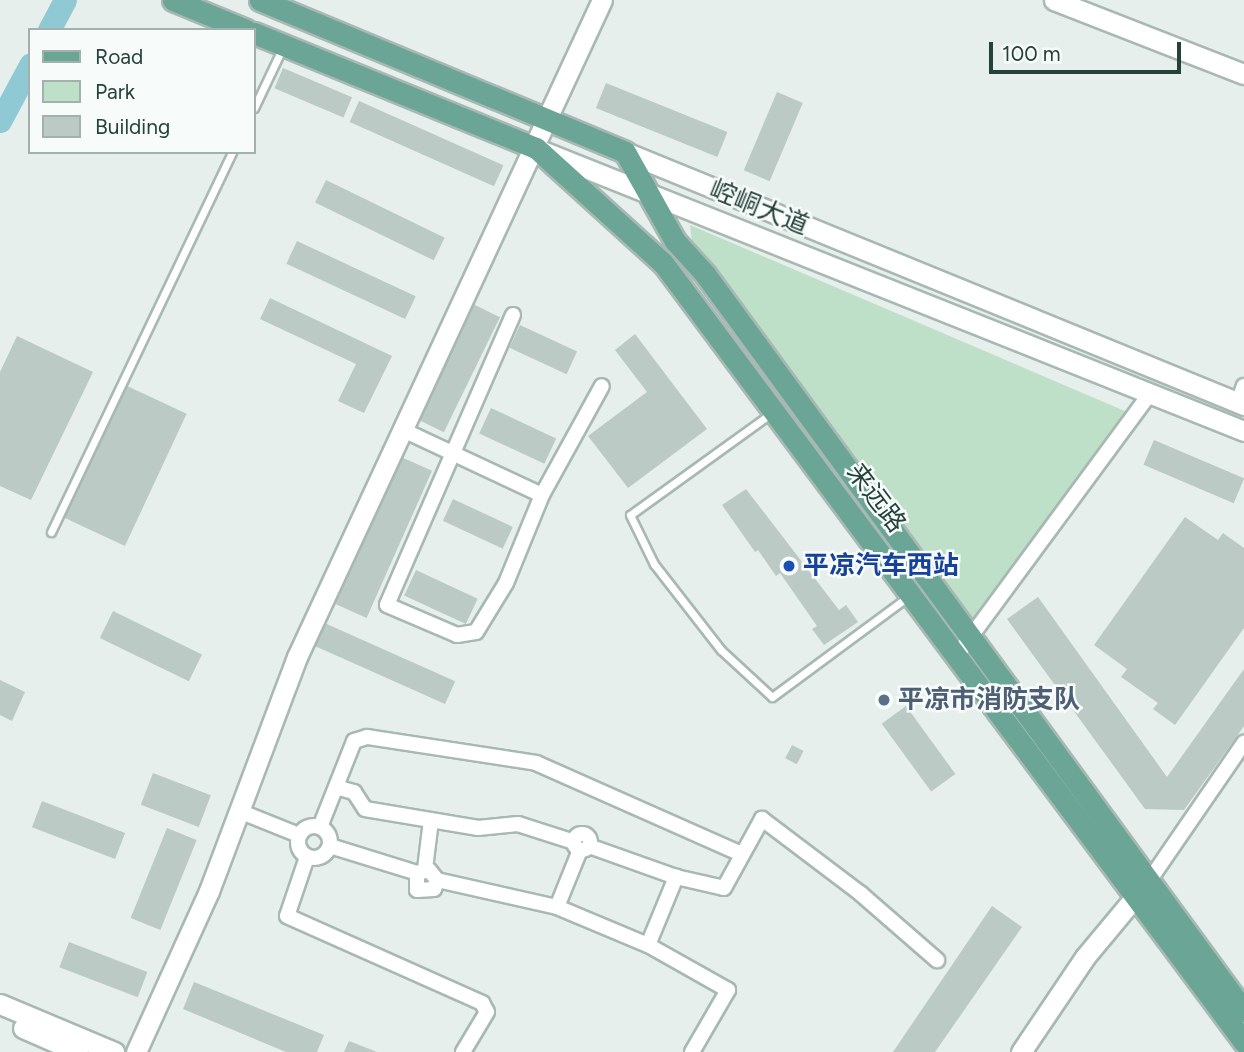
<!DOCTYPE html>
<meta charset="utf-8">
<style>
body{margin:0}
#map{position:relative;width:1244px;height:1052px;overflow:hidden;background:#e6efeb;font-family:Figtree,"Noto Sans SC",sans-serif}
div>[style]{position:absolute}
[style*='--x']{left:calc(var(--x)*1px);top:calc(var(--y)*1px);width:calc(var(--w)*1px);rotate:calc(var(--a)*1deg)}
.green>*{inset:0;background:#bfe0c8}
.river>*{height:23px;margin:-11.5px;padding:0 11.5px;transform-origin:11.5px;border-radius:11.5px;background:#8ec9d4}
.building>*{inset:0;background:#bbcac4;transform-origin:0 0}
.roads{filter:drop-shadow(2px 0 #a8b8b2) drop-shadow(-2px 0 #a8b8b2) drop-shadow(0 2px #a8b8b2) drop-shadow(0 -2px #a8b8b2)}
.lane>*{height:7px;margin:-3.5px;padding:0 3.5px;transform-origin:3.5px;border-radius:3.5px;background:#fff}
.street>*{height:14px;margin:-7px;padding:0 7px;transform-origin:7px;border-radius:7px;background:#fff}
.street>.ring{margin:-7px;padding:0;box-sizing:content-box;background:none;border:14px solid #fff;border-radius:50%}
.secondary>*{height:19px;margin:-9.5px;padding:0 9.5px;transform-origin:9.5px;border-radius:9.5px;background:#fff}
.primary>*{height:21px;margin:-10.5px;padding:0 10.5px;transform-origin:10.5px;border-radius:10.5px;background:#6aa596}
.dots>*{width:19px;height:19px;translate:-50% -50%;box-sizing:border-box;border:4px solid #f7fbf9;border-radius:50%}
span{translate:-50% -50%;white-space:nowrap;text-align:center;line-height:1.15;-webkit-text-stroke:5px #f7fbf9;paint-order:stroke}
.street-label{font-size:26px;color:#24423a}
.transit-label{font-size:26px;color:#164399;font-weight:700}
.left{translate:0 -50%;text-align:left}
.service-label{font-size:26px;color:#4e5e75;font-weight:700}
.legend{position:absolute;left:28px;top:28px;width:228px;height:126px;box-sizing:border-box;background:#f7fbf9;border:2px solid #a3b1ad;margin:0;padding:9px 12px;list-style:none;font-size:21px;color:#24423a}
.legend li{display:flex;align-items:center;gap:14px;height:35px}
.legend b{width:35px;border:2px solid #a3b1ad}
.scale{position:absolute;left:989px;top:42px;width:192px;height:32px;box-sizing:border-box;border:4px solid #24423a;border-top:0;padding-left:9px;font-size:21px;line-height:24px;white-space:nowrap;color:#24423a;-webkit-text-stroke:5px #f7fbf9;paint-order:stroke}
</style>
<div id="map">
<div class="green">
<i style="clip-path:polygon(690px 225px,1134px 415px,975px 622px,692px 242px)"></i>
</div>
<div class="river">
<i style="--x:49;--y:30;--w:34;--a:-62"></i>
<i style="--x:0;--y:121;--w:64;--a:-61.8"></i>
</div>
<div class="building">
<i style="left:283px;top:68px;width:75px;height:22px;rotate:23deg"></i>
<i style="left:606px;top:83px;width:131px;height:27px;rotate:22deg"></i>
<i style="left:777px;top:92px;width:28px;height:85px;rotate:23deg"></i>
<i style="left:359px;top:101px;width:158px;height:23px;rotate:24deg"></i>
<i style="left:326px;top:180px;width:132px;height:25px;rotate:26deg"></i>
<i style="left:297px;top:241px;width:131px;height:25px;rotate:25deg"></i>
<i style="clip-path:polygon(270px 298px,392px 356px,364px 413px,338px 401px,356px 364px,260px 319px)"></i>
<i style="left:473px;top:304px;width:30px;height:128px;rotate:26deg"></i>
<i style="left:520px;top:325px;width:63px;height:25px;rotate:25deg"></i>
<i style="clip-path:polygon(635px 334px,707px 429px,628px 488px,588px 436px,647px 392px,615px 350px)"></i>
<i style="clip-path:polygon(17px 336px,93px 372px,31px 500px,0 486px,0 372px)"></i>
<i style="left:125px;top:385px;width:68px;height:146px;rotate:25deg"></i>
<i style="left:491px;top:408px;width:72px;height:28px;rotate:25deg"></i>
<i style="left:1154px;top:440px;width:98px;height:27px;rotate:23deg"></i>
<i style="left:401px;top:457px;width:34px;height:161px;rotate:24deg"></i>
<i style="clip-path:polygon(746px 489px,839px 610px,846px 605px,858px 622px,824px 645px,812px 629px,817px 626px,780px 573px,776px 576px,758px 550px,755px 552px,722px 505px)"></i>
<i style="left:453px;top:499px;width:66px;height:24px;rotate:25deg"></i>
<i style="clip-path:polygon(1185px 517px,1218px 540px,1223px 533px,1244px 548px,1244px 628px,1175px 725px,1153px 709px,1158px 703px,1121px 677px,1127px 669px,1094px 645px)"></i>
<i style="left:416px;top:570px;width:68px;height:28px;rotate:25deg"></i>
<i style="clip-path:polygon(1038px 597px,1167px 777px,1244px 669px,1244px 726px,1184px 810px,1145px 809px,1007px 619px)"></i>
<i style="left:113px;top:611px;width:99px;height:30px;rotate:26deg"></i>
<i style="left:320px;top:621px;width:148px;height:25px;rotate:24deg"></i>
<i style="clip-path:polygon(0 680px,25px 692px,12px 721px,0 715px)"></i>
<i style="left:906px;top:706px;width:84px;height:30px;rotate:54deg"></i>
<i style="left:792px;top:745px;width:13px;height:15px;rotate:27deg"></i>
<i style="left:153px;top:773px;width:62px;height:34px;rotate:21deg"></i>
<i style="left:42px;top:801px;width:89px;height:28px;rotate:21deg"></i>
<i style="left:167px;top:828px;width:32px;height:97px;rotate:22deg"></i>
<i style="clip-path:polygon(992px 906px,1022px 927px,935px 1052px,893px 1052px)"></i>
<i style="left:69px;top:942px;width:84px;height:27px;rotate:21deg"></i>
<i style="clip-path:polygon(194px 982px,324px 1035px,317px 1052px,286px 1052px,183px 1009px)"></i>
<i style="clip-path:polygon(349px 1041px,377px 1052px,344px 1052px)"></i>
</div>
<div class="roads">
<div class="lane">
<i style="--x:254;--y:108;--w:65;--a:-64.6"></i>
<i style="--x:773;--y:412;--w:176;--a:144.2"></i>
<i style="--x:630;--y:515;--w:55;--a:63.9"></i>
<i style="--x:654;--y:564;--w:109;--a:52.1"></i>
<i style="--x:721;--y:650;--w:69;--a:42.7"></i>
<i style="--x:772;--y:697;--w:170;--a:-36.4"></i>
<i style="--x:51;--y:532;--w:421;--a:-64.5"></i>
</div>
<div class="street">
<i style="--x:513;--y:315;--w:316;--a:113.5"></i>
<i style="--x:387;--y:605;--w:76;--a:23.2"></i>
<i style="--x:457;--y:635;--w:19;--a:-9"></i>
<i style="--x:476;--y:632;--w:57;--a:-58.5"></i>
<i style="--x:506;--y:583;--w:95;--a:-67.8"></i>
<i style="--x:542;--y:495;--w:124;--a:-61.2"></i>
<i style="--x:1238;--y:403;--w:18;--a:-71"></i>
<i style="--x:403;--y:430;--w:153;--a:25.1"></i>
<i style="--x:958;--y:654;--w:323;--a:-53.6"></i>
<i style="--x:336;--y:787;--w:19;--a:16"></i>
<i style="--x:354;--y:792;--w:20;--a:57"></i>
<i style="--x:365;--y:809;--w:115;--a:9.5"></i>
<i style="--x:478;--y:828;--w:40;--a:-5.7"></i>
<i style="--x:518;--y:824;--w:59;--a:17.8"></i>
<i style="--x:239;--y:811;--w:65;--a:21.8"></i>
<i class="ring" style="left:298px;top:826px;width:18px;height:18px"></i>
<i style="--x:320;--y:827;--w:92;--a:-68.4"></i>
<i style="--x:354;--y:741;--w:14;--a:-17"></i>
<i style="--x:367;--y:737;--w:171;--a:8.7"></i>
<i style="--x:536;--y:763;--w:224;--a:23.9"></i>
<i class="ring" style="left:574px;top:834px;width:2px;height:2px"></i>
<i style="--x:330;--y:846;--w:91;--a:17.2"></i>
<i style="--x:417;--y:873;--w:12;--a:-14"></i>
<i style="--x:429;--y:870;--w:13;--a:51"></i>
<i style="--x:437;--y:880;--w:9;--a:108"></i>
<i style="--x:434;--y:889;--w:17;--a:177"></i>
<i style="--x:417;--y:890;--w:17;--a:-90"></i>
<i style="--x:589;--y:846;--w:92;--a:19.6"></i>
<i style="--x:307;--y:857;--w:62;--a:108.7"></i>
<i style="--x:287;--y:916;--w:214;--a:24"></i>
<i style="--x:482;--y:1003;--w:10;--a:61"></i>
<i style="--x:487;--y:1012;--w:47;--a:121"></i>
<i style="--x:425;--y:869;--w:49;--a:-83"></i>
<i style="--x:437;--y:880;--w:123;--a:12.7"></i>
<i style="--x:557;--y:907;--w:99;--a:22.7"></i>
<i style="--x:648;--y:945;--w:92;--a:29.4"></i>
<i style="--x:728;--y:990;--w:72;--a:120.1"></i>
<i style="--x:1149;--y:881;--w:168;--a:-55.5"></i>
<i style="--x:557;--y:907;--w:61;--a:-68"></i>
<i style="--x:648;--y:945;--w:74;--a:-67.6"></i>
<i style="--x:676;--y:877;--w:49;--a:12.9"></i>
<i style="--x:724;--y:888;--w:79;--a:-61.2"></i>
<i style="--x:762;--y:819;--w:124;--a:37.1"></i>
<i style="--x:861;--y:894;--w:101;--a:41"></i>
</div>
<div class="secondary">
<i style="--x:1054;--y:0;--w:204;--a:21.3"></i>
<i style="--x:540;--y:150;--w:758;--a:21.76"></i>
<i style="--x:625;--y:152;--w:669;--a:22.23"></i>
<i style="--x:0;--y:1004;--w:124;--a:22.8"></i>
<i style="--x:23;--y:1028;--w:60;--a:23.6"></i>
<i style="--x:136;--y:1052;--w:177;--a:-65.6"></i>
<i style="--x:209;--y:891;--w:250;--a:-69.4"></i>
<i style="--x:297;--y:657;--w:724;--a:-65.1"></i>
<i style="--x:1021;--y:1052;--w:115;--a:-56"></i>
<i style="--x:1085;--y:957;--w:94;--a:-50.2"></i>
</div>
<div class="primary">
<i style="--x:173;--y:0;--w:79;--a:22.3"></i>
<i style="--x:260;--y:0;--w:395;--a:22.6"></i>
<i style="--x:625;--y:152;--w:102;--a:60.7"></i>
<i style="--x:675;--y:241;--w:45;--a:47.7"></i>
<i style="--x:705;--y:274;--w:913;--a:53.82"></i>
<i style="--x:254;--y:33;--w:305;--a:22.2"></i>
<i style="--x:536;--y:148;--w:171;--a:42.2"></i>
<i style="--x:663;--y:263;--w:972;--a:53.28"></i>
</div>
</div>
<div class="dots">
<i style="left:789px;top:566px;background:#1a4fb4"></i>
<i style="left:884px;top:700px;background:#5c6f8a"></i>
</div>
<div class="street-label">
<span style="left:759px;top:208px;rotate:22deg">崆峒大道</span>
<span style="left:876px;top:498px;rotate:53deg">来远路</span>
</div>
<div class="transit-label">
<span class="left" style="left:803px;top:566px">平凉汽车西站</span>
</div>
<div class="service-label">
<span class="left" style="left:898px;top:700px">平凉市消防支队</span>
</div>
<ul class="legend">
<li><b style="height:9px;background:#6aa596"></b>Road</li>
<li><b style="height:19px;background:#bfe0c8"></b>Park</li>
<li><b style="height:19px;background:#bbcac4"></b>Building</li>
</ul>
<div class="scale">100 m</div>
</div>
